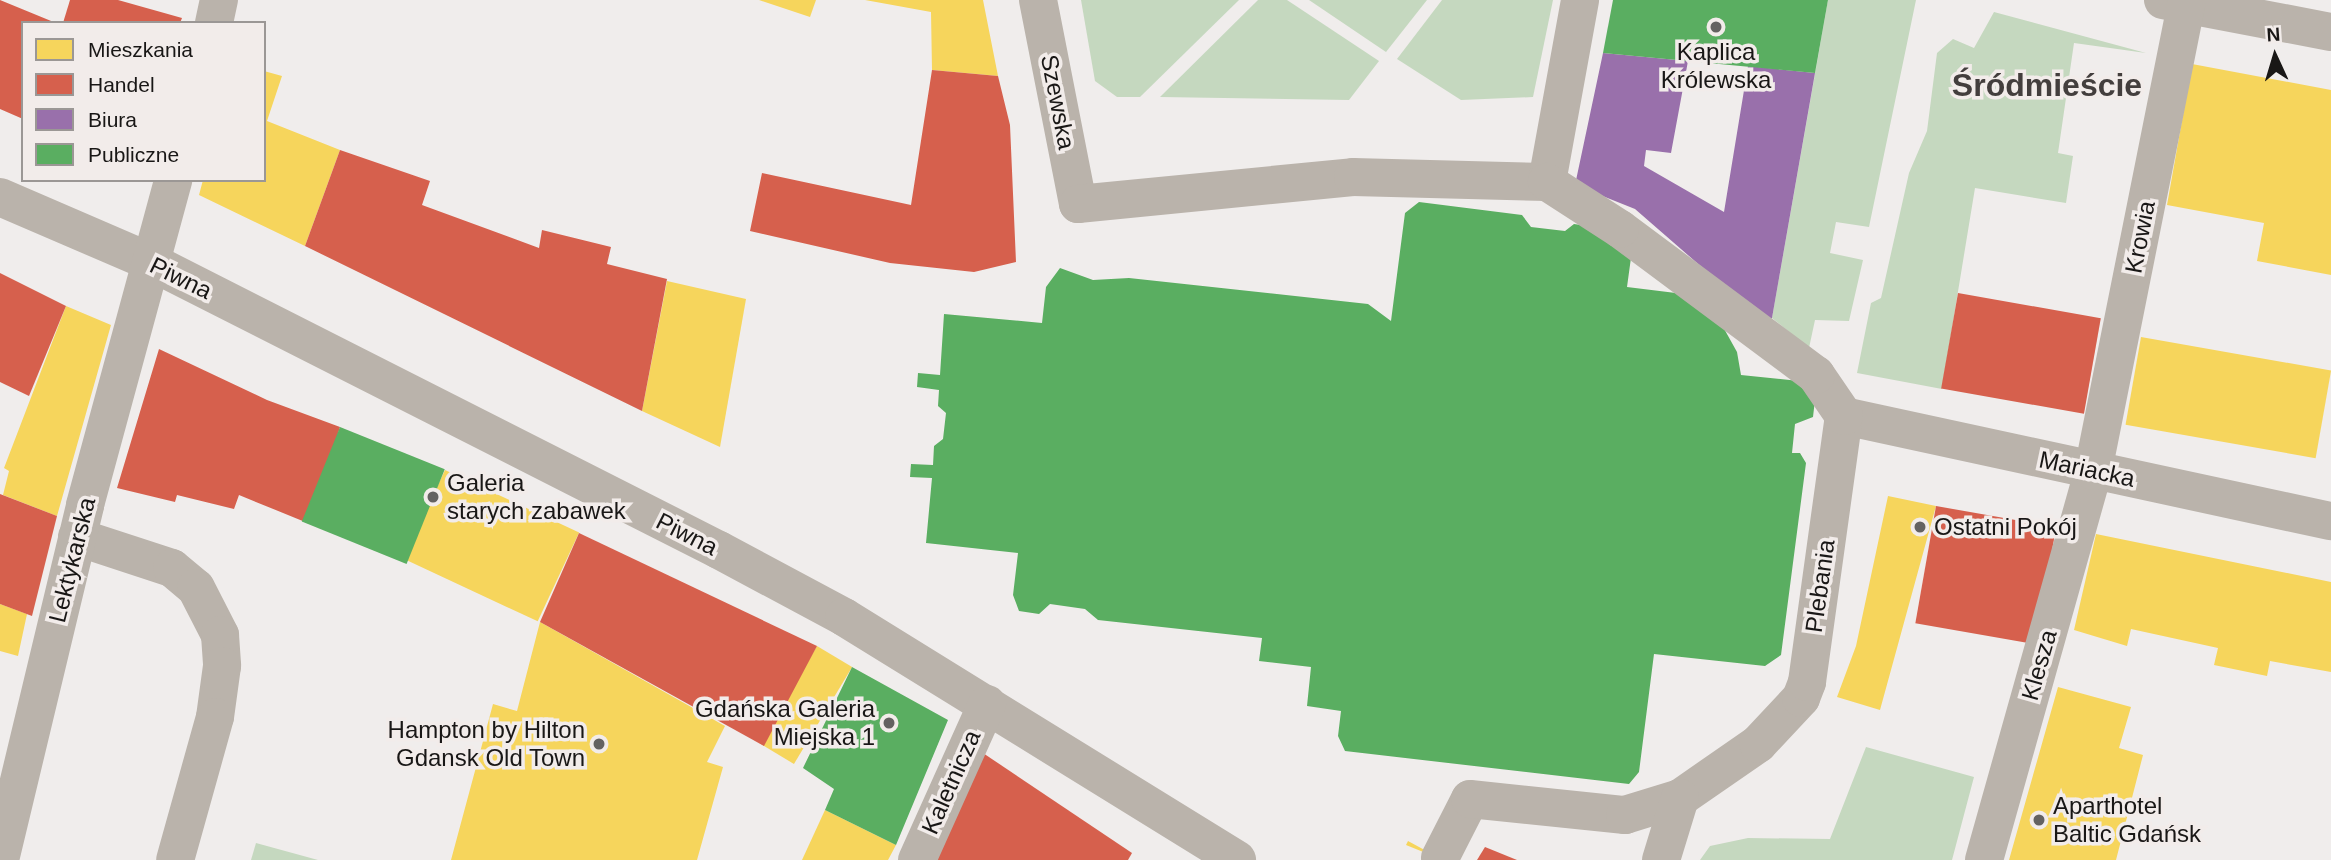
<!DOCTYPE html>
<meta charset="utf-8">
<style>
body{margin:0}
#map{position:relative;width:2331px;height:860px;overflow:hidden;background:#f0edec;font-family:Helvetica,sans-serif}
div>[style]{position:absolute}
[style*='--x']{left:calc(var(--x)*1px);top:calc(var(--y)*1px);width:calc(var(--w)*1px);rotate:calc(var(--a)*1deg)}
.green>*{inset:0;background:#c5d8bf}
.homes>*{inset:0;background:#f6d55c;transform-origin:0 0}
.shops>*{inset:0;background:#d6604d;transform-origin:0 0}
.offices>*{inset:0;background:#9970ab}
.public>*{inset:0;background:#5aae61;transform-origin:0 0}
.minor>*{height:38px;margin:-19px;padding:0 19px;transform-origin:19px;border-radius:19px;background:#bab3ab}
.dots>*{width:19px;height:19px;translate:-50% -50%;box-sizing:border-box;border:4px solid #f2ecea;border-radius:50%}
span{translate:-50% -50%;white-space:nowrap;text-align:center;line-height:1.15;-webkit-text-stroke:7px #f2ecea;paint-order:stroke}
.poi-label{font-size:24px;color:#191716}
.left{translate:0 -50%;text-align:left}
.right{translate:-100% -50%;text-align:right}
.street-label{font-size:24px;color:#191716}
.district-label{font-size:32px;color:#433e3d;font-weight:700}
.legend{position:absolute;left:21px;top:21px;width:245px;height:161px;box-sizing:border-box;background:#f2ecea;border:2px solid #9b9795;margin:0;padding:9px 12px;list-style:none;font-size:21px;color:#191716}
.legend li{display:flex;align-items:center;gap:14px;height:35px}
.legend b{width:35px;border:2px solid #9b9795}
.north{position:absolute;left:2240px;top:21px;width:70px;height:70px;-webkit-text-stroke:5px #f2ecea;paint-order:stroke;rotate:356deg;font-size:19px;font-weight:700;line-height:28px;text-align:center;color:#191716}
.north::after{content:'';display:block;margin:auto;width:24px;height:32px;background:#191716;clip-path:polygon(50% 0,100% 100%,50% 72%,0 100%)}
</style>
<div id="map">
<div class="green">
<i style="clip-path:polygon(1081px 0,1239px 0,1140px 97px,1117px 97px,1095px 81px)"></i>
<i style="clip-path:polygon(1258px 0,1287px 0,1379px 61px,1349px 100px,1160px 97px)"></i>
<i style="clip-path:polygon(1309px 0,1427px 0,1386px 52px)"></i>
<i style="clip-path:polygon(1442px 0,1553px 0,1533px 97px,1461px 100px,1397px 59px)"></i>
<i style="clip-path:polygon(1828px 0,1916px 0,1869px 227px,1836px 222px,1830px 253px,1863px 260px,1849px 321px,1815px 320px,1809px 348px,1772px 318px)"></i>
<i style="clip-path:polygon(1994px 12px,2146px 53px,2074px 43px,2058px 153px,2073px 156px,2066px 203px,1975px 188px,1942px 389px,1857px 373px,1871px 303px,1881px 298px,1909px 173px,1927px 131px,1937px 53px,1953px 39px,1974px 48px)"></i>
<i style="clip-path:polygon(1866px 747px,1974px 777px,1952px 860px,1700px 860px,1710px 846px,1748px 838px,1830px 839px)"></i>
<i style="clip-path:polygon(256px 843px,318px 860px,251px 860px)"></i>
</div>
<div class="homes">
<i style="clip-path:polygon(759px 0,816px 0,810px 17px)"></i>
<i style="clip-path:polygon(865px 0,983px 0,998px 76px,932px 70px,931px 12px)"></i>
<i style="clip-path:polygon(2192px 64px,2331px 90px,2331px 275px,2257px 261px,2264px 223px,2167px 205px)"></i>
<i style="clip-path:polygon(264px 71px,282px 76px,267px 121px,340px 150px,305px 246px,199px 195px,203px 180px,264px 180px)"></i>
<i style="clip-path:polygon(667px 281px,746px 299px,720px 447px,642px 411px)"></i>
<i style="clip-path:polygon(66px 306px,111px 325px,57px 516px,3px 495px,9px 471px,4px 468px)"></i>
<i style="left:2141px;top:337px;width:193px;height:89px;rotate:10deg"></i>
<i style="left:445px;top:470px;width:148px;height:98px;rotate:25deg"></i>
<i style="clip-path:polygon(1888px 496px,1936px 506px,1880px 710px,1837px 697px,1856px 646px)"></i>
<i style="clip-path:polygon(2096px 534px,2331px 582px,2331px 672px,2270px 661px,2267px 676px,2214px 665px,2218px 648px,2131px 629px,2127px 646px,2074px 630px)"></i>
<i style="clip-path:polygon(0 604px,27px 614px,18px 656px,0 651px)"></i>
<i style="clip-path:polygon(540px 622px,725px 726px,707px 762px,723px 767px,697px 860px,451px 860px,493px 704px,517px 711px)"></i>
<i style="left:817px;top:646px;width:41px;height:113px;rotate:31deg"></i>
<i style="clip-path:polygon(2058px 687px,2131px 707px,2119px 748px,2143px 755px,2116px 860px,2009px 860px)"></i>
<i style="clip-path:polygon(825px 810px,896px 845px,888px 860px,802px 860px)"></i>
<i style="clip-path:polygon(1408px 841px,1443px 860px,1406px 845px)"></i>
</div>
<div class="shops">
<i style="clip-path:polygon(0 0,56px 23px,23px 23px,23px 119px,0 109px)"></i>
<i style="clip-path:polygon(70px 0,118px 0,182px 18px,180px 23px,63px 23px)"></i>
<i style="clip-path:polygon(932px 70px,998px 76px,1010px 125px,1016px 262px,974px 272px,890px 263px,750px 231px,762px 173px,911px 205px)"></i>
<i style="clip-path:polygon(340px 150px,430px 181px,422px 205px,539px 248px,542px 230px,611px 247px,607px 264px,667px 279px,642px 411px,305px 246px)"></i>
<i style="clip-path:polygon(0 273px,66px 306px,29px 396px,0 382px)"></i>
<i style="left:1958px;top:293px;width:145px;height:97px;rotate:10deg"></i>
<i style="clip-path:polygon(159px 349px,267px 400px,340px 427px,310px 524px,239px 495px,234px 509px,177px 495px,175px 502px,117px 488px)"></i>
<i style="clip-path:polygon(0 494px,57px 516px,32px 616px,0 604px)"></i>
<i style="left:1936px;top:506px;width:122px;height:119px;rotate:10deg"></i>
<i style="clip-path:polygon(579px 533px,817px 646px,764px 746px,540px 622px)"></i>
<i style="clip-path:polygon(977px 749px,1132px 853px,1128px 860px,930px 860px)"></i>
<i style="clip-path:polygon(1485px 847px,1517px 860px,1477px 860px)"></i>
</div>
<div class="offices">
<i style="clip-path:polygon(1603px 53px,1688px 61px,1671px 153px,1646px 150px,1644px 166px,1724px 212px,1748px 66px,1815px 73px,1772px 318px,1766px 323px,1635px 209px,1575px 185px)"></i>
</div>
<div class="public">
<i style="clip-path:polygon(1613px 0,1828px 0,1815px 73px,1603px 53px)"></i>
<i style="clip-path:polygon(1419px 202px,1522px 215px,1531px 227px,1565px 231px,1574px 224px,1608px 229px,1633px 243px,1627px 287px,1692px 295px,1722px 325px,1737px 352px,1741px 375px,1799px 381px,1816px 391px,1813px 417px,1795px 424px,1792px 453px,1800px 453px,1806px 463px,1781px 655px,1765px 666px,1654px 654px,1639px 772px,1629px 784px,1345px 751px,1338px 736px,1341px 711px,1307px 706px,1311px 667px,1259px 661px,1262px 638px,1098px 620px,1085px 609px,1050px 604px,1039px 614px,1019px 611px,1013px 595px,1018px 553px,926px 543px,932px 478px,910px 477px,911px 464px,933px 465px,934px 446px,943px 439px,946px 413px,938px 406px,939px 390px,917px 387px,918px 373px,940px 375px,944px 314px,1042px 323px,1046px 287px,1060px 268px,1093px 280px,1129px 278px,1368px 304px,1391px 321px,1405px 213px)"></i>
<i style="left:340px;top:427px;width:113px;height:102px;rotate:22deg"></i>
<i style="clip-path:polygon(852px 667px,948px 720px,896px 845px,825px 810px,834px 789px,803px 768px)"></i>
</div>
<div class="minor">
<i style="--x:1038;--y:0;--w:208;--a:78.9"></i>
<i style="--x:1078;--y:204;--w:276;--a:-5.6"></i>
<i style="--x:1353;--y:177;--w:194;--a:1.5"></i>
<i style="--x:2163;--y:0;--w:171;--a:10.8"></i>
<i style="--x:214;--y:23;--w:24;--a:-78"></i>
<i style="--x:1547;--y:182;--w:185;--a:-79.7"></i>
<i style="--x:0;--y:197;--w:164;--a:23.3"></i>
<i style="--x:151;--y:262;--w:637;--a:26.89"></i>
<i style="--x:719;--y:550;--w:142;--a:28.2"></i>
<i style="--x:844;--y:617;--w:462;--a:31.7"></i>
<i style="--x:1844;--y:416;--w:498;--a:12.2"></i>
<i style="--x:77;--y:537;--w:100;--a:18.1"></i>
<i style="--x:172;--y:568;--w:31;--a:40"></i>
<i style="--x:196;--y:588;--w:53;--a:62.9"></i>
<i style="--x:220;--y:635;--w:31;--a:86"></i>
<i style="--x:222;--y:666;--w:51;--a:97.8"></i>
<i style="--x:215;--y:717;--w:148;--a:105.6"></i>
<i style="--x:1440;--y:858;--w:66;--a:-63"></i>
<i style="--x:1470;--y:799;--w:156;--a:5.9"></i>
<i style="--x:1625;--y:815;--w:58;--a:-17.2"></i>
<i style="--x:1680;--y:798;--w:95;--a:-34.7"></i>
<i style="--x:1758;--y:744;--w:63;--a:-46.9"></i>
<i style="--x:1801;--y:698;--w:17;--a:-69"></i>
<i style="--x:1807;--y:682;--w:269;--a:-82.1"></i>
<i style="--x:1844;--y:416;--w:50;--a:-124.3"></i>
<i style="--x:1816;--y:375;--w:244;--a:-143.3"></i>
<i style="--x:1620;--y:229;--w:87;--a:-147.2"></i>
<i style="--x:0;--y:860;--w:365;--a:-76.5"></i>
<i style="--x:85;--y:505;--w:337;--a:-74.8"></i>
<i style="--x:917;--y:860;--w:171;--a:-65.8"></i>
<i style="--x:1661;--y:860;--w:65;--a:-73"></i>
<i style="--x:1984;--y:860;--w:404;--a:-74.3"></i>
<i style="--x:2093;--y:471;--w:476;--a:-78.7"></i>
</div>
<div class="dots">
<i style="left:1716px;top:27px;background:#646261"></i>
<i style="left:433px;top:497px;background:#646261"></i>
<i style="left:1920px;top:527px;background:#646261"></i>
<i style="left:889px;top:723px;background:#646261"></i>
<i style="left:599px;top:744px;background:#646261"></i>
<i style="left:2039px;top:820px;background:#646261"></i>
</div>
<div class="poi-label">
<span style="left:1716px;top:66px">Kaplica<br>Królewska</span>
<span class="left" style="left:447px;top:497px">Galeria<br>starych zabawek</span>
<span class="left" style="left:1934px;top:527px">Ostatni Pokój</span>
<span class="right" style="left:875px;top:723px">Gdańska Galeria<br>Miejska 1</span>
<span class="right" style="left:585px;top:744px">Hampton by Hilton<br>Gdansk Old Town</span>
<span class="left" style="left:2053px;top:820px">Aparthotel<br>Baltic Gdańsk</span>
</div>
<div class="street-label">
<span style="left:1058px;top:102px;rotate:79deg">Szewska</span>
<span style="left:2140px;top:237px;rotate:-79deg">Krowia</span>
<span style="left:181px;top:278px;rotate:26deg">Piwna</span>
<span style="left:2087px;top:469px;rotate:12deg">Mariacka</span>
<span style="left:687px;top:534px;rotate:27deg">Piwna</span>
<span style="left:72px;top:560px;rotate:-76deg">Lektykarska</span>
<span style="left:1820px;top:586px;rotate:-82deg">Plebania</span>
<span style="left:2039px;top:665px;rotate:-74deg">Klesza</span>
<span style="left:951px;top:782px;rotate:-66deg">Kaletnicza</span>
</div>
<div class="district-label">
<span style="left:2047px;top:85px">Śródmieście</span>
</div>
<ul class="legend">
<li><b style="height:19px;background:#f6d55c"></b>Mieszkania</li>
<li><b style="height:19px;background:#d6604d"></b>Handel</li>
<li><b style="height:19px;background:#9970ab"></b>Biura</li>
<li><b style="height:19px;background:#5aae61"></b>Publiczne</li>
</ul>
<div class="north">N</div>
</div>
